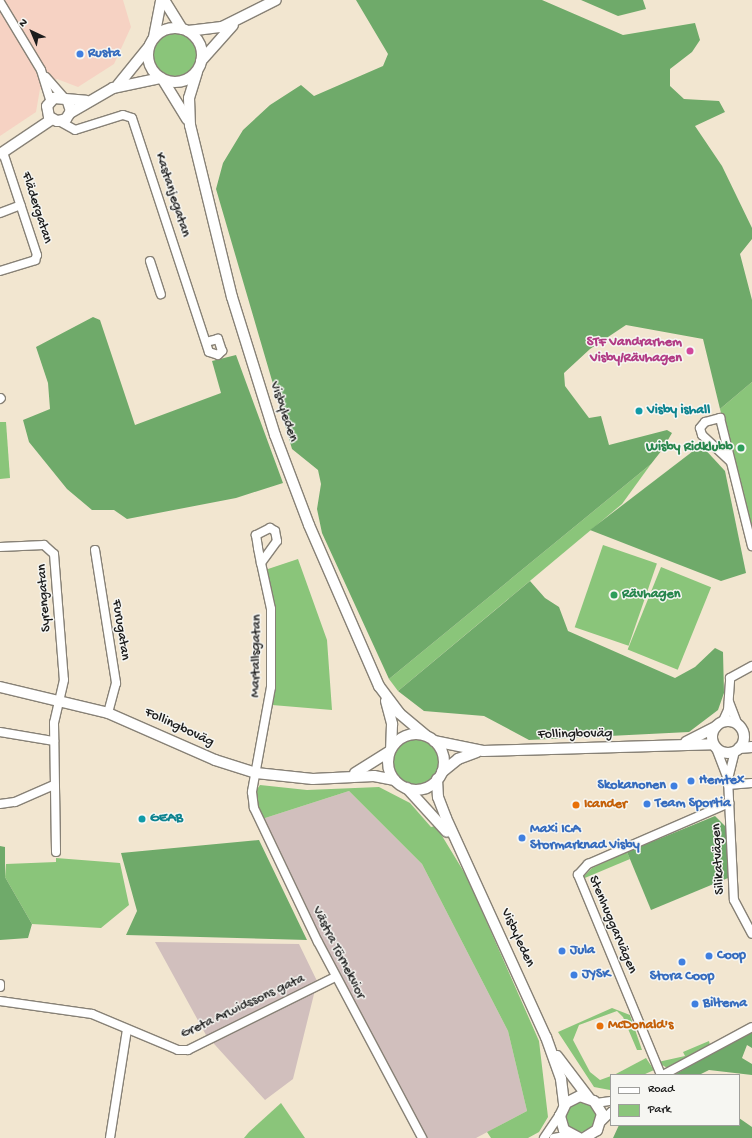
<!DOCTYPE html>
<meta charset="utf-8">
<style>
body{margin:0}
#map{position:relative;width:752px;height:1138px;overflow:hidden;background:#f2e6d0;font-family:"Gochi Hand",sans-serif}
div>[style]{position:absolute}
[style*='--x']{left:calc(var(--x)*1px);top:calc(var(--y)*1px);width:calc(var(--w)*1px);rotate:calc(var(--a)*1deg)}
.built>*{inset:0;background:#f6d2c3}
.industrial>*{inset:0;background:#d1bfbd}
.green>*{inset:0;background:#8ac57a;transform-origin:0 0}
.round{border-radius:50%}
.forest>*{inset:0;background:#6faa6a}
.roads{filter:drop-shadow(1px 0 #878176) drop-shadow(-1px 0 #878176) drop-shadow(0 1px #878176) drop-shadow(0 -1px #878176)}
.minor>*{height:8px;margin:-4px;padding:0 4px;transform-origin:4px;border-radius:4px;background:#fff}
.major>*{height:10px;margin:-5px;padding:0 5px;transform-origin:5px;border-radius:5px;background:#fff}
.major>.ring{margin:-5px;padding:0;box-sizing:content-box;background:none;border:10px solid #fff;border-radius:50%}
.dots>*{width:11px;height:11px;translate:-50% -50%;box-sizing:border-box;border:2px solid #f6f6f2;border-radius:50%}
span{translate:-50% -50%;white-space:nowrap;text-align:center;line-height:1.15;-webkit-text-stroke:3px #f6f6f2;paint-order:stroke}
.shop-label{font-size:14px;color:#366cbe;font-weight:700}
.left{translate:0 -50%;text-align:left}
.right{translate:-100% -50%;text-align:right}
.street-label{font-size:14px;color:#1c1c1c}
.hotel-label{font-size:14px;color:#b23c85;font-weight:700}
.culture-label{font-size:14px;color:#0d838f;font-weight:700}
.leisure-label{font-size:14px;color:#27864d;font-weight:700}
.food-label{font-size:14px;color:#c56008;font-weight:700}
.legend{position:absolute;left:610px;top:1074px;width:130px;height:52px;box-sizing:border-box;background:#f6f6f2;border:1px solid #9f9f9c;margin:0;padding:5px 7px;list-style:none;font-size:12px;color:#1c1c1c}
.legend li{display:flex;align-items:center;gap:8px;height:20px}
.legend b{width:20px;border:1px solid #9f9f9c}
.north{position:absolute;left:12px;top:12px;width:40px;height:40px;-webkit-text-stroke:3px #f6f6f2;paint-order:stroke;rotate:316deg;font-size:11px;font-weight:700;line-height:16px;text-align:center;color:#1c1c1c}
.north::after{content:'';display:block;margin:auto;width:14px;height:18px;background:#1c1c1c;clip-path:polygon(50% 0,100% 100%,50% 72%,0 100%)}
</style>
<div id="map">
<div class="built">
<i style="clip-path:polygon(0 0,123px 0,131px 27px,114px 64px,78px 87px,57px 79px,40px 89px,36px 112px,0 136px)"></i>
</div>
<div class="industrial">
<i style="clip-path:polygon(349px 791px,422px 864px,508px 1031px,527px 1111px,476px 1138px,426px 1138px,304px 910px,262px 819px)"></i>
<i style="clip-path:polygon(155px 942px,299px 944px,317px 981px,311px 983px,315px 990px,293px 1079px,265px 1100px,206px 1035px)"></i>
</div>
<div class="green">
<i class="round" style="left:150px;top:31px;width:48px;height:48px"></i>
<i style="clip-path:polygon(752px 382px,752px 532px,720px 409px)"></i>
<i style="clip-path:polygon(0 422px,6px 422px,10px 478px,0 479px)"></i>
<i style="clip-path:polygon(651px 464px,622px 504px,398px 691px,389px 679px)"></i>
<i style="left:603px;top:545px;width:57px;height:87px;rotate:19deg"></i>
<i style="clip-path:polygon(298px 559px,327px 640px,332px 710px,272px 705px,273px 607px,265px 570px)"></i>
<i style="left:661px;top:567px;width:54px;height:89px;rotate:22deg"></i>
<i class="round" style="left:392px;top:737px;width:48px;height:48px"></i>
<i style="clip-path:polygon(260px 785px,307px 790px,379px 787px,410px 803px,431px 827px,436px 826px,467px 877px,539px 1041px,548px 1117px,539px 1132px,528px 1138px,491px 1138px,487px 1132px,527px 1111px,508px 1031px,422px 864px,349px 791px,262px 819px,255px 792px)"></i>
<i style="clip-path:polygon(627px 852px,630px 859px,580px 880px,592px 868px)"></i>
<i style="clip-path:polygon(56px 858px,120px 863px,129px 905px,101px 928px,32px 924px,5px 877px,6px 864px,56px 862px)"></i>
<i style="clip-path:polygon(612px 1008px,630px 1015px,642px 1050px,637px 1050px,623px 1017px,617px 1011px,579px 1025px,573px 1040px,590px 1072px,600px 1080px,611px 1076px,610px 1090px,594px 1087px,558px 1032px)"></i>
<i style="clip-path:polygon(709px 1041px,710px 1045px,667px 1068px,658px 1062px,685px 1056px,683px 1052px)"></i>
<i style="clip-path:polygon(646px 1058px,654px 1070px,643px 1075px,614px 1075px)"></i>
<i class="round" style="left:566px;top:1102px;width:30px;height:30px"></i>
<i style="clip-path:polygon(281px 1103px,305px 1138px,244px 1138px,249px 1132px)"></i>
</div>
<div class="forest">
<i style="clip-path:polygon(356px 0,542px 0,623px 35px,695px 23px,700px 40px,692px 52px,670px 69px,670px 86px,684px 99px,719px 101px,725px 112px,695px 126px,722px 166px,752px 228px,752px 239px,740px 254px,752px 300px,752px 382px,720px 409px,703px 339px,626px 325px,590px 349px,564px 373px,565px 386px,589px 418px,601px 416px,609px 445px,667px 430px,672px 433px,662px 450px,651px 464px,389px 679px,322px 533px,317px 509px,321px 484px,318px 470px,292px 449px,216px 189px,223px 163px,243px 130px,270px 105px,301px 85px,314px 96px,383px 66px,388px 54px)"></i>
<i style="clip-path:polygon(581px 0,643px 0,646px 9px,618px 16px)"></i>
<i style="clip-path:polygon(93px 317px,100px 320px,135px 425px,221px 393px,212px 361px,236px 355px,283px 483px,236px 498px,127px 519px,114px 510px,92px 510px,67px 489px,29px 442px,23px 420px,50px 409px,48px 383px,36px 347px)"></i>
<i style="clip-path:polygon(701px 445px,725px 471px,746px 573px,721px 581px,590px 530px)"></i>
<i style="clip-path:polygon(530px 581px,545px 598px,559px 607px,568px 631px,675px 678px,695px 667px,715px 648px,723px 652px,724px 693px,718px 710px,689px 732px,529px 740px,484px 716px,424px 711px,398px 691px)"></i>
<i style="clip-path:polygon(715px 816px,726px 827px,728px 878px,651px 910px,627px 852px)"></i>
<i style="clip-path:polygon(259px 840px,307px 940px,126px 935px,137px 911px,121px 853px)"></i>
<i style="clip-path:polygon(0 846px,5px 847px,5px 877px,32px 924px,28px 938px,0 940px)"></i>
<i style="clip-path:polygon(752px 1031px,752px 1048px,747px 1045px,742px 1058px,752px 1064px,752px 1075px,709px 1070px,699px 1075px,674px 1075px)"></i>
<i style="clip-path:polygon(739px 1118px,752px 1127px,752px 1138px,613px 1138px,619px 1125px,739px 1125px)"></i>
</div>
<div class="roads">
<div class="minor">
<i style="--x:0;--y:2;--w:79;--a:58.9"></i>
<i style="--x:41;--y:70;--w:31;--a:73"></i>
<i style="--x:46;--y:77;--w:28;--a:49"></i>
<i style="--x:59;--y:121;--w:18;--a:29"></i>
<i style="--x:75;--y:130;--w:50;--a:-17.4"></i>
<i style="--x:123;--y:115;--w:9;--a:18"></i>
<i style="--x:132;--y:118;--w:246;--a:71.8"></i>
<i style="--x:209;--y:352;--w:9;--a:18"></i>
<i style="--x:218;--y:355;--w:6;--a:-45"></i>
<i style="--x:222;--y:351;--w:13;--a:-108"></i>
<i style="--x:218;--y:339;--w:12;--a:166"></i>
<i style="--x:0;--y:213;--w:22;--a:-21"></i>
<i style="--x:150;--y:261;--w:35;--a:72"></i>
<i style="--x:0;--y:271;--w:37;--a:-17"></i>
<i style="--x:35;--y:260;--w:5;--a:-68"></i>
<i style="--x:37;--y:255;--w:108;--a:-108.3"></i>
<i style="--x:0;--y:399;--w:1;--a:-45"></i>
<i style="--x:730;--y:461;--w:38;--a:-137"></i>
<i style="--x:702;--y:435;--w:7;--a:-106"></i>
<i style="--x:700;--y:428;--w:8;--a:-50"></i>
<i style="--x:705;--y:422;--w:16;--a:-15"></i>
<i style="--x:720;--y:418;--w:132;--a:76"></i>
<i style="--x:0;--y:547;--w:44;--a:-2.6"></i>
<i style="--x:44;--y:545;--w:13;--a:42"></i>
<i style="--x:54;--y:554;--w:126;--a:85.5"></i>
<i style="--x:64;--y:680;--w:44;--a:103.1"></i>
<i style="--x:54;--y:723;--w:129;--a:89.1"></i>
<i style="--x:95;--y:550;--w:135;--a:81"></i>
<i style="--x:116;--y:683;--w:31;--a:105"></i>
<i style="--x:261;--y:563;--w:27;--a:-54"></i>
<i style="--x:277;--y:541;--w:10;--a:-101"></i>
<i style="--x:275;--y:531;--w:6;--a:-149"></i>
<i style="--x:270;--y:528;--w:16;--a:153"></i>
<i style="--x:256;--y:535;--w:13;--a:81"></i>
<i style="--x:258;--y:548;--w:15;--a:79"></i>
<i style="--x:261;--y:563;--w:47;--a:77.7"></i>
<i style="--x:271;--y:609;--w:78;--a:90"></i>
<i style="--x:271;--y:687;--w:107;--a:100.3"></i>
<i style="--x:252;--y:792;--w:16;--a:83"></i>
<i style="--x:254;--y:808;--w:148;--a:64.5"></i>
<i style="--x:318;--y:942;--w:222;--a:62"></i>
<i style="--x:729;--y:702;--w:22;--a:69"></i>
<i style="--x:723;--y:721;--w:12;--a:-66"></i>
<i style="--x:728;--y:710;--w:32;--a:-86"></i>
<i style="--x:730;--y:678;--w:25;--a:-29"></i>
<i style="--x:0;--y:732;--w:55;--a:9.5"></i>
<i style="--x:716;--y:748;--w:30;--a:69"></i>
<i style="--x:735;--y:751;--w:29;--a:104"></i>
<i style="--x:728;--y:779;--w:121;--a:87.2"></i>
<i style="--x:734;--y:900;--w:38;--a:62"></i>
<i style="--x:728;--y:785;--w:24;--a:-5"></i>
<i style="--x:0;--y:804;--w:15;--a:-8"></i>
<i style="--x:15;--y:802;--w:43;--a:-23.6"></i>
<i style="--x:0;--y:984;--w:3;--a:90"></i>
<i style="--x:0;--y:1001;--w:93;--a:8"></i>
<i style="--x:92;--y:1014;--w:93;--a:22.7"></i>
<i style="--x:178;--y:1050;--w:10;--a:0"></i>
<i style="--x:188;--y:1050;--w:164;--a:-26.4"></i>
<i style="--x:661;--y:1075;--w:217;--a:-112.5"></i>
<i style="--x:578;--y:875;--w:15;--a:-48"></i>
<i style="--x:588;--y:864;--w:154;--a:-23.4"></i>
<i style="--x:663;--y:1075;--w:101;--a:-28.3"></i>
<i style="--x:596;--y:1103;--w:15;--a:-8"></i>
<i style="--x:601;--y:1122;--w:14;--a:-45"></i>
<i style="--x:110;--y:1138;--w:109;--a:-81.1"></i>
<i style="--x:544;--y:1138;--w:29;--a:-56"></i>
<i style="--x:554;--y:1138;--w:16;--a:-11"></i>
</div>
<div class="major">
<i style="--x:164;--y:0;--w:34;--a:58"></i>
<i class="ring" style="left:148px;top:28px;width:44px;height:44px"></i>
<i style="--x:188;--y:31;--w:34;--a:-7"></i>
<i style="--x:222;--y:27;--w:60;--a:-26.6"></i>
<i style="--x:154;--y:37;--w:38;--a:-79"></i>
<i style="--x:201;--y:61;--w:48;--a:-48.4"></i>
<i style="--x:197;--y:72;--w:27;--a:107"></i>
<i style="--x:189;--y:98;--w:27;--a:88"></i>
<i style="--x:190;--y:125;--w:177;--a:76.3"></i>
<i style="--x:232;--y:297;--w:145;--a:72.7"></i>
<i style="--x:275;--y:435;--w:96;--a:69.3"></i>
<i style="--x:309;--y:525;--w:176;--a:66.5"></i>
<i style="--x:379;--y:686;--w:34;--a:53"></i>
<i style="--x:399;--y:713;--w:34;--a:40"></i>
<i style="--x:163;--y:80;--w:46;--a:58.4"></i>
<i style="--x:118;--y:85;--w:48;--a:-51"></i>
<i style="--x:68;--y:102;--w:9;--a:72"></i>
<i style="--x:71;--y:111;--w:9;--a:122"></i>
<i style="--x:66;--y:119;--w:9;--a:167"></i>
<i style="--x:57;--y:121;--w:9;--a:-153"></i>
<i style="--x:49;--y:117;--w:11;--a:-100"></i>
<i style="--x:47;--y:106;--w:11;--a:-49"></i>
<i style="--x:54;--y:98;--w:32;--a:5"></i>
<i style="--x:70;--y:113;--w:50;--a:-30.2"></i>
<i style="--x:113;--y:88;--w:49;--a:-11.8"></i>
<i style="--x:0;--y:154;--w:63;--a:-33.9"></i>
<i style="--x:0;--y:687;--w:111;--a:13.5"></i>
<i style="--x:108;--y:713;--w:117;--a:23.7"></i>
<i style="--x:215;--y:760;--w:43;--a:17.6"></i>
<i style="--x:256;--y:773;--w:57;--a:6"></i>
<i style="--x:313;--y:779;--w:61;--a:-2.8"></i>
<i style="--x:374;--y:776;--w:21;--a:11"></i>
<i style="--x:386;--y:701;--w:24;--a:75"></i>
<i style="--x:392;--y:724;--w:24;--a:92"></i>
<i class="ring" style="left:712px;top:721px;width:22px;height:22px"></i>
<i class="ring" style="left:388px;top:734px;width:46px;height:46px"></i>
<i style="--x:434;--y:741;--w:50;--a:11.5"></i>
<i style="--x:483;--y:751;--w:230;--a:-1.7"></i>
<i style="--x:686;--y:742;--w:33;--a:-27"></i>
<i style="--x:739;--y:748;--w:13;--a:-4"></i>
<i style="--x:442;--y:772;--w:21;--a:-39"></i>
<i style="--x:458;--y:759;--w:20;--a:-20"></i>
<i style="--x:355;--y:773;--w:40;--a:-32"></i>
<i style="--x:437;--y:779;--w:18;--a:87"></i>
<i style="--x:438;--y:797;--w:22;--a:69"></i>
<i style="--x:446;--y:818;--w:241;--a:65.5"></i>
<i style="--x:546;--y:1037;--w:45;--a:70.3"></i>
<i style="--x:561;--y:1079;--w:26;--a:83"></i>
<i style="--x:407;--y:788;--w:59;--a:47.7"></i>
<i style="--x:557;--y:1056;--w:53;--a:52.7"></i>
<i style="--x:579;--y:1138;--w:17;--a:-152"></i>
<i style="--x:564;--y:1130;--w:15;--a:-106"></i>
<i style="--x:560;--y:1116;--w:14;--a:-65"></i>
<i style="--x:566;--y:1103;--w:16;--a:-27"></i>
<i style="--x:580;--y:1096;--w:15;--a:20"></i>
<i style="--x:594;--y:1101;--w:15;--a:58"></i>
<i style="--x:602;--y:1114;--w:17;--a:107"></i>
<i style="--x:597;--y:1130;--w:15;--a:148"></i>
</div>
</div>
<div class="dots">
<i style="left:80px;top:54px;background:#3f7fe0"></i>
<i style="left:690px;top:351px;background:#d1479c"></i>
<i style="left:639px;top:411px;background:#0f9aa8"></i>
<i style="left:741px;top:448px;background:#2e9e5b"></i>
<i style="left:614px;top:595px;background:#2e9e5b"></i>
<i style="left:691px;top:781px;background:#3f7fe0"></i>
<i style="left:674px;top:786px;background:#3f7fe0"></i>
<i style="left:647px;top:804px;background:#3f7fe0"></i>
<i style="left:576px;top:805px;background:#e8710a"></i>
<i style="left:142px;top:819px;background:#0f9aa8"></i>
<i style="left:522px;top:838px;background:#3f7fe0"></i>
<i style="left:562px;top:951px;background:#3f7fe0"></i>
<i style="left:709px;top:956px;background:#3f7fe0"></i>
<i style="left:682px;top:962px;background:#3f7fe0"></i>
<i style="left:574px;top:975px;background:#3f7fe0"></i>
<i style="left:695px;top:1004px;background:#3f7fe0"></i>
<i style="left:600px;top:1026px;background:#e8710a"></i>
</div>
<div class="shop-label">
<span class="left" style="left:88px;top:54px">Rusta</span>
<span class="left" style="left:699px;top:781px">Hemtex</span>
<span class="right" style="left:666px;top:786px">Skokanonen</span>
<span class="left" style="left:655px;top:804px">Team Sportia</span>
<span class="left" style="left:530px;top:838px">Maxi ICA<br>Stormarknad Visby</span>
<span class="left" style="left:570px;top:951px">Jula</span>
<span class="left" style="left:717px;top:956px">Coop</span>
<span class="left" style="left:582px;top:975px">JYSK</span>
<span style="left:682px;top:977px">Stora Coop</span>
<span class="left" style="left:703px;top:1004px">Biltema</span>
</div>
<div class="street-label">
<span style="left:172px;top:195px;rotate:72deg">Kastanjegatan</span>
<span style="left:36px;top:208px;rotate:72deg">Flädergatan</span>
<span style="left:283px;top:412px;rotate:71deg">Visbyleden</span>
<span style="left:45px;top:598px;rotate:-94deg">Syrengatan</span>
<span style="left:120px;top:630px;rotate:81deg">Furugatan</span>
<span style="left:257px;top:656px;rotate:-89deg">Martallsgatan</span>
<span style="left:179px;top:728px;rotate:25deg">Follingboväg</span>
<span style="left:575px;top:735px;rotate:-1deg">Follingboväg</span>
<span style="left:719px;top:859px;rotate:-93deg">Silikatvägen</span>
<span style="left:612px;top:925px;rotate:67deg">Stenhuggarvägen</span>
<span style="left:517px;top:938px;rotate:65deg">Visbyleden</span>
<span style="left:338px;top:953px;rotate:63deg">Västra Törnekvior</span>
<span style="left:243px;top:1007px;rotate:-25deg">Greta Arwidssons gata</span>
</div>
<div class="hotel-label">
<span class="right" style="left:682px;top:351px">STF Vandrarhem<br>Visby/Rävhagen</span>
</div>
<div class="culture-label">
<span class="left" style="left:647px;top:411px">Visby ishall</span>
<span class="left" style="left:150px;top:819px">GEAB</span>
</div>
<div class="leisure-label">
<span class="right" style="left:733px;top:448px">Wisby Ridklubb</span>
<span class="left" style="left:622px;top:595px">Rävhagen</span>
</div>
<div class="food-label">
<span class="left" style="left:584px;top:805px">Icander</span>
<span class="left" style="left:608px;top:1026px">McDonald's</span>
</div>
<ul class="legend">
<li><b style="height:5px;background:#fff"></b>Road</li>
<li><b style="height:11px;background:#8ac57a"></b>Park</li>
</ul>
<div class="north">N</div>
</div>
